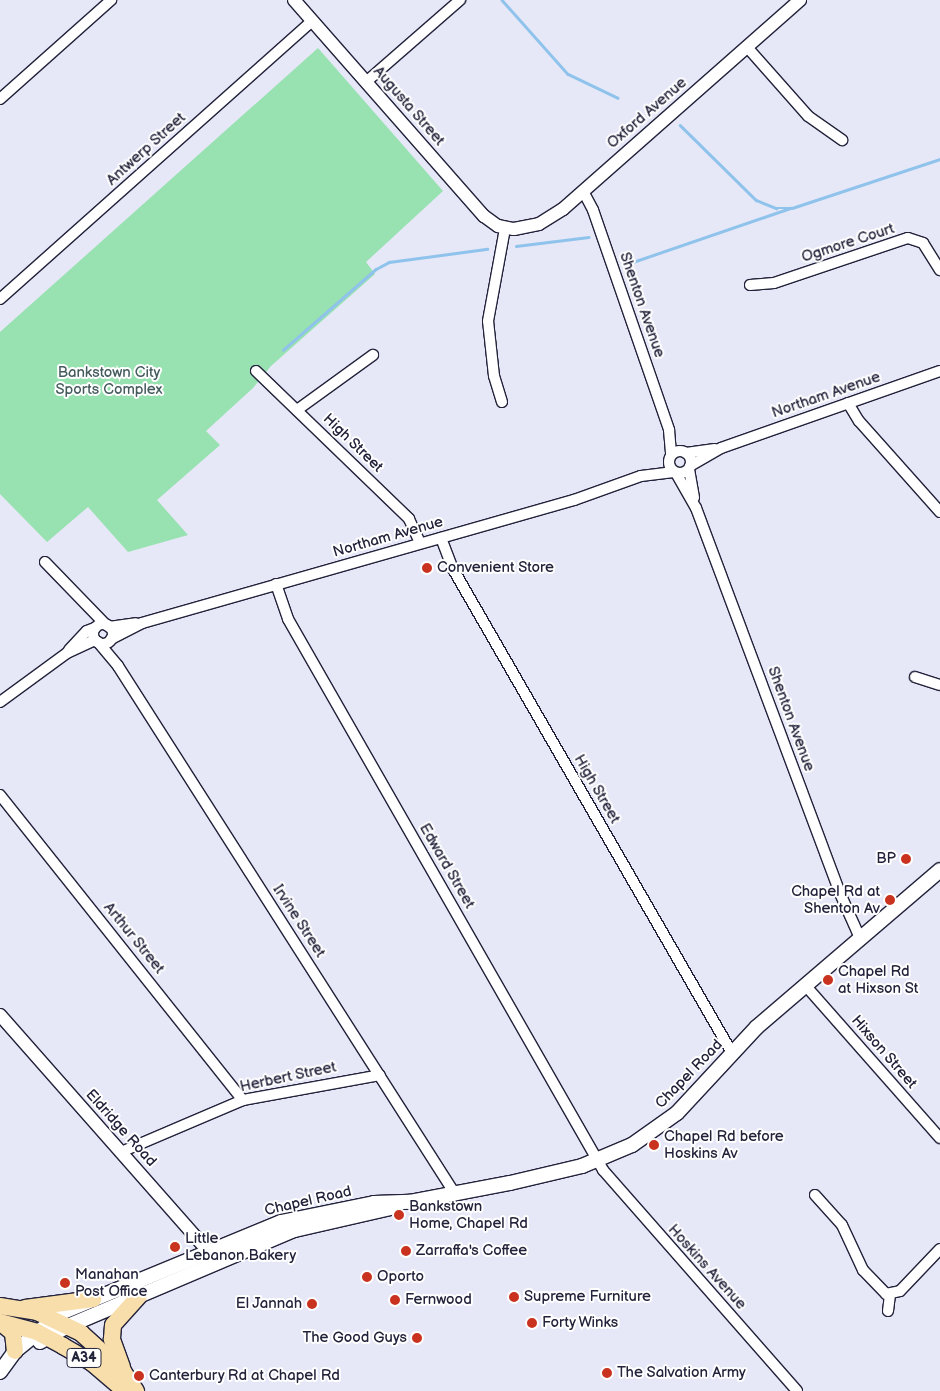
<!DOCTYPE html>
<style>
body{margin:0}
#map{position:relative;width:940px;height:1391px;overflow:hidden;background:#e6e8f7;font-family:"Balsamiq Sans",sans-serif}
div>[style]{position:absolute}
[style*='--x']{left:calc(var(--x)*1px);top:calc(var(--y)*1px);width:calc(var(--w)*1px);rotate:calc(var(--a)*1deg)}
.green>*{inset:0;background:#98e1b0}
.stream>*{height:2.5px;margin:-1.25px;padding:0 1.25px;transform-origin:1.25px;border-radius:1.25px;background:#8fc3ec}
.roads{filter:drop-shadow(1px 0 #22223b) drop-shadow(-1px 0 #22223b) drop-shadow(0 1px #22223b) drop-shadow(0 -1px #22223b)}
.minor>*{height:10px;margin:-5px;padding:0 5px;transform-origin:5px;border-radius:5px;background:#fff}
.minor>.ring{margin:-5px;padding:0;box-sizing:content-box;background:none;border:10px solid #fff;border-radius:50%}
.tertiary>*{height:12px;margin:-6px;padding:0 6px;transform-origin:6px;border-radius:6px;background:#fff}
.secondary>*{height:14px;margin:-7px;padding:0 7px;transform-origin:7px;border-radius:7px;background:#fff}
.trunk>*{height:16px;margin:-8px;padding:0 8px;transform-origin:8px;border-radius:8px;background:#f8deab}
.dots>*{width:14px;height:14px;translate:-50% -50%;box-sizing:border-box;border:2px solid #fff;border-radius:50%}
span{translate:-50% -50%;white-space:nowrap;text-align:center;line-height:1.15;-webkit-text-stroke:4px #fff;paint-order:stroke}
.shield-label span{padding:1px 4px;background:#fff;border:1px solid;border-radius:4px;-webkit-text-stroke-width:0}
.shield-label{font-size:14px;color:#22223b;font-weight:700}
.street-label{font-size:15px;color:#22223b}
.park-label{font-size:15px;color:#455b5e}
.poi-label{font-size:15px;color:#22223b}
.left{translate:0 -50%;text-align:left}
.right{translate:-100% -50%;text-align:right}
</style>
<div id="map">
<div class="green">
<i style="clip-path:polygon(318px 48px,443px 191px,366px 262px,375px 274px,271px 366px,253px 388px,206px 431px,220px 445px,157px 500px,188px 535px,128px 552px,88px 507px,47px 542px,0 494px,0 332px)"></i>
</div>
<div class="stream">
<i style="--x:502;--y:0;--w:99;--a:48.3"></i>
<i style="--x:568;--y:74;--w:55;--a:25.6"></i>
<i style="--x:680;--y:125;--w:107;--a:44.6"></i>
<i style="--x:756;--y:200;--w:22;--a:22"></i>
<i style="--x:776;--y:208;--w:16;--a:0"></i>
<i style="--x:792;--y:208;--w:156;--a:-18.3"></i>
<i style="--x:516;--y:246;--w:73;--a:-7.1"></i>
<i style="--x:627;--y:264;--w:173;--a:-18.9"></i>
<i style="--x:283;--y:350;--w:123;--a:-41.1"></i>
<i style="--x:376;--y:269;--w:15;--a:-28"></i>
<i style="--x:389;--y:262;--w:99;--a:-7.6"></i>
</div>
<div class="roads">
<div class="minor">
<i style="--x:747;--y:47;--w:92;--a:48.5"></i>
<i style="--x:808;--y:116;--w:42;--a:35.2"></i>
<i style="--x:366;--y:82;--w:125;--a:-41.1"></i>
<i style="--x:0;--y:99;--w:149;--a:-41.7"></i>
<i style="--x:583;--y:191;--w:21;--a:62"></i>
<i style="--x:593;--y:210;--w:233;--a:70.9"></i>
<i style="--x:669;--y:430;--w:25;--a:85"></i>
<i style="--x:750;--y:285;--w:24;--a:-5"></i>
<i style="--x:774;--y:283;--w:141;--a:-18.6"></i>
<i style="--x:908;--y:238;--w:16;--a:18"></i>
<i style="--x:923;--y:243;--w:32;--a:58"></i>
<i style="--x:0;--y:299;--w:418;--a:-41.7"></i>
<i style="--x:256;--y:371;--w:213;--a:44"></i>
<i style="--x:409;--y:519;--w:26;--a:65"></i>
<i style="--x:502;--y:402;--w:27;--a:-107"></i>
<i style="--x:494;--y:376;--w:55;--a:-96.2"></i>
<i style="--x:488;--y:321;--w:95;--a:-79.6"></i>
<i style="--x:848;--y:403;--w:21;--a:59"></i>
<i style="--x:859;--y:421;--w:122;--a:48.3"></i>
<i style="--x:297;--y:410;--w:94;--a:-35.9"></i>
<i class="ring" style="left:669px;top:451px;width:12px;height:12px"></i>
<i style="--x:686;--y:453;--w:29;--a:-8"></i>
<i style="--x:690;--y:466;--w:36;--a:-30"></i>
<i style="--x:721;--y:448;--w:232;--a:-19.4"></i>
<i style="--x:689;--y:469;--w:29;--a:80"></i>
<i style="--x:676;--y:473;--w:40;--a:60.3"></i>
<i style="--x:696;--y:508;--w:409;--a:69.5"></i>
<i style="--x:839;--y:891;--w:51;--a:65.9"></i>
<i style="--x:441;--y:538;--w:33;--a:69"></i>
<i style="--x:453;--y:569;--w:559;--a:60.04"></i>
<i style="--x:45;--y:562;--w:88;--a:45.9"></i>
<i style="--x:276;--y:584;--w:37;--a:71"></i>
<i style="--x:288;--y:619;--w:635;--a:60.24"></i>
<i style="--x:603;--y:1170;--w:294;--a:48.7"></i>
<i class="ring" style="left:93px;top:624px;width:10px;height:10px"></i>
<i style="--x:109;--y:627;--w:27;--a:-8"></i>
<i style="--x:111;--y:639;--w:35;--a:-27"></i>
<i style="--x:142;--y:623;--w:449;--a:-15.9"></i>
<i style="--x:574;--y:500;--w:71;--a:-19.7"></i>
<i style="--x:641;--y:476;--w:33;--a:-7"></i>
<i style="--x:98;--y:642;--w:31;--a:50"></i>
<i style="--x:118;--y:666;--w:626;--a:57.45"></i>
<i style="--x:69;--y:650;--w:26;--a:-47"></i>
<i style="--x:87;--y:631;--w:9;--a:-21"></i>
<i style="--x:915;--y:677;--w:26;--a:18"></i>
<i style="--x:0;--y:702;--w:83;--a:-36.2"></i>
<i style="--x:67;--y:653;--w:31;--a:-25"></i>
<i style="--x:0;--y:795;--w:390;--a:51.5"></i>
<i style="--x:805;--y:985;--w:204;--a:48.6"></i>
<i style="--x:121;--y:1152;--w:133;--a:-23.1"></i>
<i style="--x:243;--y:1100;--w:139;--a:-10.3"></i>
<i style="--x:815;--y:1195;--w:40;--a:48"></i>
<i style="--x:842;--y:1225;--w:50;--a:65"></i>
<i style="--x:863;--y:1270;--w:33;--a:46"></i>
<i style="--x:886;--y:1294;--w:14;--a:-12"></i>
<i style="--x:900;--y:1291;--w:58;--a:-46.4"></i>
<i style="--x:888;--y:1311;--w:16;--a:-83"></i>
</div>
<div class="tertiary">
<i style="--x:294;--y:0;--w:288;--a:48.7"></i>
<i style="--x:484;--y:216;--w:17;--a:36"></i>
<i style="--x:498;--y:226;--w:16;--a:11"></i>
<i style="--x:514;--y:229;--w:25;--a:-11"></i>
<i style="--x:539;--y:224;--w:28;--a:-32"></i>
<i style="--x:563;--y:209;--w:316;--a:-41.4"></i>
<i style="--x:0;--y:1015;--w:325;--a:48.6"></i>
</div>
<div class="secondary">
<i style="--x:40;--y:1342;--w:32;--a:-30"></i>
<i style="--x:68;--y:1326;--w:246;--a:-23"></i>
<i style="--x:294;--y:1230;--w:99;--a:-12.8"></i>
<i style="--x:0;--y:1372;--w:26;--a:-54"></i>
<i style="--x:15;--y:1351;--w:62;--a:-39.1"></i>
<i style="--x:63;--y:1312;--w:236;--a:-22.4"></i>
<i style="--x:281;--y:1222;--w:95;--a:-11.5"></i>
<i style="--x:374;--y:1203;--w:36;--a:-2"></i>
<i style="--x:410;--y:1202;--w:102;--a:-10.8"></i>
<i style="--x:510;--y:1183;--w:74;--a:-13.3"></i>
<i style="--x:582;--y:1166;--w:54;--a:-22.8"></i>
<i style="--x:632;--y:1145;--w:55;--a:-35.4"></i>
<i style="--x:677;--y:1113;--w:117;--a:-47.1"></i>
<i style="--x:757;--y:1027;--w:241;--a:-40.6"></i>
</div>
<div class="trunk">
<i style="--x:0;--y:1306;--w:37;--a:9"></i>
<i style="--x:37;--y:1312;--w:49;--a:25.5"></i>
<i style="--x:81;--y:1333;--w:57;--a:42.1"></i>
<i style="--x:123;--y:1371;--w:24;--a:57"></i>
<i style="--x:25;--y:1308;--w:69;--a:-7.5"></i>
<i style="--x:0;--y:1322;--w:38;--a:15"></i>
<i style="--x:37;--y:1332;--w:30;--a:28"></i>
<i style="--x:63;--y:1346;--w:34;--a:30"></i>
<i style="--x:92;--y:1363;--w:43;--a:40.3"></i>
<i style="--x:0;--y:1322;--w:17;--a:40"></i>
<i style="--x:13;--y:1333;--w:18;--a:84"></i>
<i style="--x:122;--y:1367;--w:30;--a:-110"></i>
<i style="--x:112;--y:1339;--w:14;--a:-86"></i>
<i style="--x:113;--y:1325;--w:39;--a:-48"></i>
</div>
</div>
<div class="dots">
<i style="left:427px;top:568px;background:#c8321e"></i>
<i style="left:906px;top:859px;background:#c8321e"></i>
<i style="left:890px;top:900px;background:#c8321e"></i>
<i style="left:828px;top:980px;background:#c8321e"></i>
<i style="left:654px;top:1145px;background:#c8321e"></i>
<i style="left:399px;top:1215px;background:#c8321e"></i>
<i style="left:175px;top:1247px;background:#c8321e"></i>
<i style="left:406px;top:1251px;background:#c8321e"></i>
<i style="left:367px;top:1277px;background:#c8321e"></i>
<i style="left:65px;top:1283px;background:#c8321e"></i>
<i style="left:514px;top:1297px;background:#c8321e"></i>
<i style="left:395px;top:1300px;background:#c8321e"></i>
<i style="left:312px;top:1304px;background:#c8321e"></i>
<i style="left:532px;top:1323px;background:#c8321e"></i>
<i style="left:417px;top:1338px;background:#c8321e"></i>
<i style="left:607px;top:1373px;background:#c8321e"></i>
<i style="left:139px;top:1376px;background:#c8321e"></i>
</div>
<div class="shield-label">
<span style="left:84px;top:1358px">A34</span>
</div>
<div class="street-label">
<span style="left:409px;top:106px;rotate:49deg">Augusta Street</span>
<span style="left:647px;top:113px;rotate:-41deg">Oxford Avenue</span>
<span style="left:146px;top:149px;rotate:-42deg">Antwerp Street</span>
<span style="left:848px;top:243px;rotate:-18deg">Ogmore Court</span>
<span style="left:642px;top:305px;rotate:71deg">Shenton Avenue</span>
<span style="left:826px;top:395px;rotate:-19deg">Northam Avenue</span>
<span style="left:353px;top:443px;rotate:44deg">High Street</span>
<span style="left:388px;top:537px;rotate:-16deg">Northam Avenue</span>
<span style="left:791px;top:719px;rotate:70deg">Shenton Avenue</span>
<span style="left:597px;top:789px;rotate:60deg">High Street</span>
<span style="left:447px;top:866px;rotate:60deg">Edward Street</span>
<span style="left:299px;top:921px;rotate:57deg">Irvine Street</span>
<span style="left:134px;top:938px;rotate:51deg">Arthur Street</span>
<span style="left:884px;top:1052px;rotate:49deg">Hixson Street</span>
<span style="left:689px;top:1074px;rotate:-46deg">Chapel Road</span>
<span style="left:288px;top:1077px;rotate:-12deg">Herbert Street</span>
<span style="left:121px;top:1128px;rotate:48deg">Eldridge Road</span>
<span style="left:308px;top:1201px;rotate:-13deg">Chapel Road</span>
<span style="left:707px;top:1267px;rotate:48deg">Hoskins Avenue</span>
</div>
<div class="park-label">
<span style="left:109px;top:381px">Bankstown City<br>Sports Complex</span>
</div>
<div class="poi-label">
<span class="left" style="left:437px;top:568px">Convenient Store</span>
<span class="right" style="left:896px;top:859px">BP</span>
<span class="right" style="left:880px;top:900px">Chapel Rd at<br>Shenton Av</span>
<span class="left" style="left:838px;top:980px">Chapel Rd<br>at Hixson St</span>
<span class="left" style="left:664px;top:1145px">Chapel Rd before<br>Hoskins Av</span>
<span class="left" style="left:409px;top:1215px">Bankstown<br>Home, Chapel Rd</span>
<span class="left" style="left:185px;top:1247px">Little<br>Lebanon Bakery</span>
<span class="left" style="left:416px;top:1251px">Zarraffa's Coffee</span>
<span class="left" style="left:75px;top:1283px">Manahan<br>Post Office</span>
<span class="left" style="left:377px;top:1277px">Oporto</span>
<span class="left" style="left:524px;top:1297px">Supreme Furniture</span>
<span class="left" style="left:405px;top:1300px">Fernwood</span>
<span class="right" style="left:302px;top:1304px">El Jannah</span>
<span class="left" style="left:542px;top:1323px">Forty Winks</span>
<span class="right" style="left:407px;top:1338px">The Good Guys</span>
<span class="left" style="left:617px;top:1373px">The Salvation Army</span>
<span class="left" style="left:149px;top:1376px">Canterbury Rd at Chapel Rd</span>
</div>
</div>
